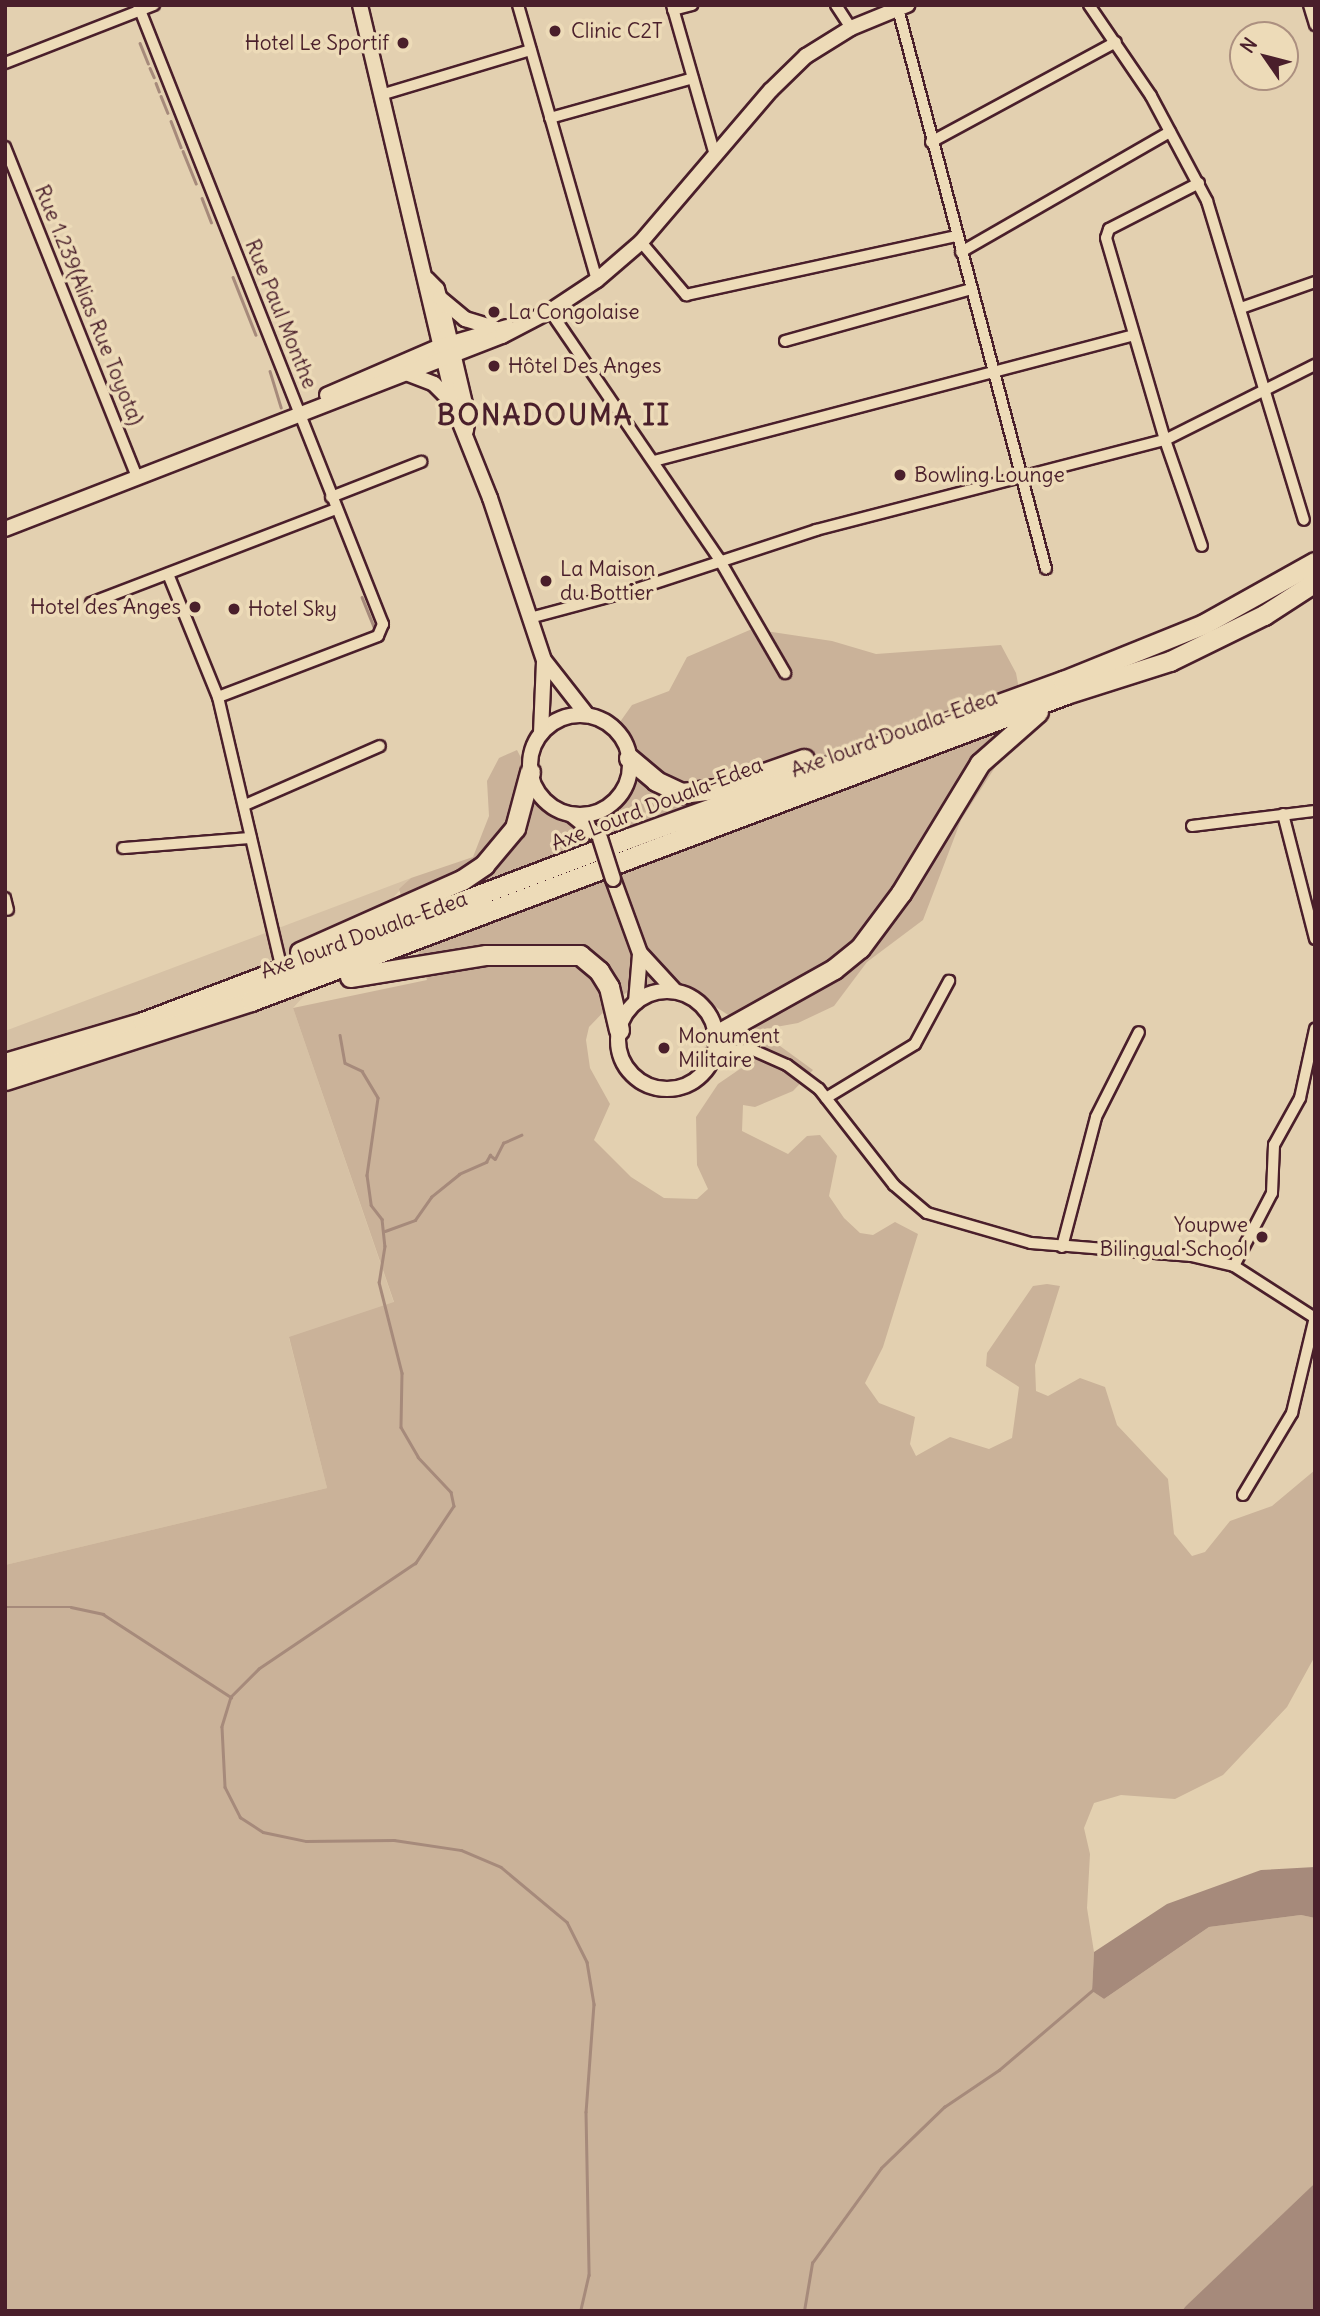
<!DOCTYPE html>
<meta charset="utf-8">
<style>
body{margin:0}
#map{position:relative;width:1320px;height:2316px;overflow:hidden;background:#e3d0b0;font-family:Delius,sans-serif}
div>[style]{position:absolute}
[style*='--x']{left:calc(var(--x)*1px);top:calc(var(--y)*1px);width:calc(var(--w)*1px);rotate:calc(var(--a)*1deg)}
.built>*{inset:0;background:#d6c1a5}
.green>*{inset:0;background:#cab299}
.water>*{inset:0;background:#a68a7b}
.stream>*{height:2.5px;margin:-1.25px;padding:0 1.25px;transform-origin:1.25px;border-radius:1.25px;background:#a68a7b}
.roads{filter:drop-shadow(2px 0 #4a1f2b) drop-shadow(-2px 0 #4a1f2b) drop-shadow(0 2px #4a1f2b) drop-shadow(0 -2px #4a1f2b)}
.street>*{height:10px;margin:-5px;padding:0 5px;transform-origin:5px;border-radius:5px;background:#eddbb8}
.secondary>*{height:14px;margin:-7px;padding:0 7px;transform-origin:7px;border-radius:7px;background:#eddbb8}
.secondary>.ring{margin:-7px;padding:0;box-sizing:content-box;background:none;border:14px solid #eddbb8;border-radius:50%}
.highway>*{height:19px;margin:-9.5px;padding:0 9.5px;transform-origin:9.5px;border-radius:9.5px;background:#eddbb8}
.bridges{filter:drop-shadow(2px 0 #4a1f2b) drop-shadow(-2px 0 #4a1f2b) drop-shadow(0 2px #4a1f2b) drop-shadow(0 -2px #4a1f2b)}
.secondary-bridge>*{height:14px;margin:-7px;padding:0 7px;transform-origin:7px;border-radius:7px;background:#eddbb8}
.dots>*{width:19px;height:19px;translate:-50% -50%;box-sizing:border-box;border:4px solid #eddbb8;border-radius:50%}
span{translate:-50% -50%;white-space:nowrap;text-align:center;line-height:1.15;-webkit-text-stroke:7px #eddbb8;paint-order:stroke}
.poi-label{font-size:21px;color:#4a1f2b}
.left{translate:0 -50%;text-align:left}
.right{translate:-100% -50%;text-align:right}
.street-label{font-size:21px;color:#4a1f2b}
.district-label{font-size:28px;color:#4a1f2b;font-weight:700;letter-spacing:2px}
.frame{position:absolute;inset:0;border:7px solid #4a1f2b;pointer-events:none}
.north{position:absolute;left:1229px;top:21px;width:70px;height:70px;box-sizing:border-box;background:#eddbb8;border:2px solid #ac9080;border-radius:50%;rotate:305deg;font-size:19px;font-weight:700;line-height:28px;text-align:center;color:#4a1f2b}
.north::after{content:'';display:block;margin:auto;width:24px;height:32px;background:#4a1f2b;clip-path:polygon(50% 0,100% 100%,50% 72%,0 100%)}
</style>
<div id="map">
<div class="built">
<i style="clip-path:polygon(411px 878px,293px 1008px,394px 1303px,289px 1338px,327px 1488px,5px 1565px,5px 1031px)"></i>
</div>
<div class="green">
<i style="clip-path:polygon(752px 629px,832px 641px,876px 654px,1001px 645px,1016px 673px,1025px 721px,961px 820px,923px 920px,867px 962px,834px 1006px,798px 1023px,753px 1031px,702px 998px,665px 984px,638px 985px,614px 1001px,589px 1027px,586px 1040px,590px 1068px,610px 1104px,594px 1140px,631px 1177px,664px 1198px,697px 1199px,708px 1189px,697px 1165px,696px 1117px,718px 1084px,753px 1060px,756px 1040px,769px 1038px,813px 1070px,793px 1091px,755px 1107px,743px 1105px,742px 1131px,788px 1154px,807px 1136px,820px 1135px,837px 1156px,829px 1196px,844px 1218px,860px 1233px,873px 1235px,895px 1222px,918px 1234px,883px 1347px,865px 1383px,879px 1403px,915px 1417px,910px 1444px,916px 1456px,950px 1437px,989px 1449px,1012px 1438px,1019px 1387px,986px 1366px,987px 1353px,1033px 1286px,1047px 1284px,1060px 1286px,1035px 1365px,1036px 1391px,1048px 1396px,1080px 1378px,1105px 1387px,1117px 1425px,1168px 1479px,1174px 1534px,1192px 1556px,1205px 1552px,1230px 1521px,1272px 1506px,1315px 1470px,1315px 1656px,1287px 1707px,1223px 1775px,1175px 1799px,1121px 1795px,1094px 1803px,1084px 1828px,1090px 1854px,1087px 1908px,1094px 1952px,1092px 1991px,1104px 1999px,1209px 1927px,1301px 1915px,1315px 1918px,1315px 2183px,1182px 2311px,5px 2311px,5px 1565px,327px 1488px,289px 1337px,394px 1302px,293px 1008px,427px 980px,399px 889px,411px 878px,473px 857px,489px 816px,487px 781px,499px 758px,517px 750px,539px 793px,560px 811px,572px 815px,599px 810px,622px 791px,628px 775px,627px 747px,615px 729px,632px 705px,669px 691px,687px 657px)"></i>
</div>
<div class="water">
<i style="clip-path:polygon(1315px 1867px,1315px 1918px,1301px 1915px,1209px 1927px,1104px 1999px,1092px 1991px,1094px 1952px,1167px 1904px,1261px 1870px)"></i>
<i style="clip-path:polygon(1315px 2183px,1315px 2311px,1182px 2311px,1186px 2306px)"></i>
</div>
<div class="stream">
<i style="--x:140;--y:43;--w:22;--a:68"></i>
<i style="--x:150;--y:68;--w:10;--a:66"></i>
<i style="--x:156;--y:83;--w:9;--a:69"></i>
<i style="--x:161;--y:96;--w:18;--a:68"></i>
<i style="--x:171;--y:121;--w:28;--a:69"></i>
<i style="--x:183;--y:151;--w:35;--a:68"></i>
<i style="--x:202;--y:198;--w:26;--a:69"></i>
<i style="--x:233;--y:277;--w:62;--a:68.4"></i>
<i style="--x:270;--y:371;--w:38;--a:73"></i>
<i style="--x:362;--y:597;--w:35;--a:68"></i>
<i style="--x:340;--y:1035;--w:28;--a:80"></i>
<i style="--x:345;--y:1063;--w:19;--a:25"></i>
<i style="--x:362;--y:1071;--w:31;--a:59"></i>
<i style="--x:378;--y:1098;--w:78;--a:98.1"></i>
<i style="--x:367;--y:1175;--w:30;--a:82"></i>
<i style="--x:371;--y:1205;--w:18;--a:52"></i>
<i style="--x:382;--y:1219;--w:27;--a:84"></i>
<i style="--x:385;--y:1246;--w:36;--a:99"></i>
<i style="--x:379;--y:1282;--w:94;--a:75.8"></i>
<i style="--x:402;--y:1373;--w:54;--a:91.1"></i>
<i style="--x:401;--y:1427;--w:34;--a:60"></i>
<i style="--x:418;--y:1457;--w:48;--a:46.7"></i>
<i style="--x:451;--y:1492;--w:14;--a:78"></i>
<i style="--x:454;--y:1506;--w:69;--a:123.7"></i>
<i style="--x:416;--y:1563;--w:189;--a:146"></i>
<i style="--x:259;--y:1669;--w:40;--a:135"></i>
<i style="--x:231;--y:1697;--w:31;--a:107"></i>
<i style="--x:222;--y:1727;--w:60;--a:87.1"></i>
<i style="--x:225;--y:1787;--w:34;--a:63"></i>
<i style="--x:240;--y:1817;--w:27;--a:33"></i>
<i style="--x:263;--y:1832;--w:44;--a:11.8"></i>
<i style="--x:306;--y:1841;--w:88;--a:-0.7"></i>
<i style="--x:394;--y:1840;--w:68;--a:8.5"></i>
<i style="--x:461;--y:1850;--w:43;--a:23"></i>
<i style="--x:501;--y:1867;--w:86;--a:39.8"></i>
<i style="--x:567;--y:1922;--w:45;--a:63.4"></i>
<i style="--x:587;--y:1962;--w:43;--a:80.5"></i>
<i style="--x:594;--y:2004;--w:108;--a:94.2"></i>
<i style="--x:586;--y:2112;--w:163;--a:88.9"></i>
<i style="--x:589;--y:2275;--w:37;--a:103"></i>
<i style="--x:385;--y:1231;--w:32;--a:-20"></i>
<i style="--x:415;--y:1220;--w:28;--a:-55"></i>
<i style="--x:431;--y:1197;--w:36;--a:-39"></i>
<i style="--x:459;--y:1174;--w:30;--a:-24"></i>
<i style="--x:486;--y:1162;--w:8;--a:-60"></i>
<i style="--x:490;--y:1155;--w:6;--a:39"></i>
<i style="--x:495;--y:1159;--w:18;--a:-63"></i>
<i style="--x:503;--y:1143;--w:20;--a:-24"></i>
<i style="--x:5;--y:1607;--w:66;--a:0"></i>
<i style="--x:71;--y:1607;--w:33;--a:12"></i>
<i style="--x:103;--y:1614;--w:153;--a:33"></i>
<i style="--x:804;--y:2311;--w:49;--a:-80.5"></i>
<i style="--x:812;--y:2263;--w:117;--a:-54"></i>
<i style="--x:881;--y:2168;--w:88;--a:-44.1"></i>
<i style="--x:944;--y:2107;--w:66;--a:-33.9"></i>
<i style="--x:999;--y:2070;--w:125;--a:-40.5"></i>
</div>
<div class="roads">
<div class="street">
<i style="--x:138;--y:5;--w:666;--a:68.41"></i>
<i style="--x:383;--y:624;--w:13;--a:113"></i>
<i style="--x:378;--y:636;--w:171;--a:159.1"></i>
<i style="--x:218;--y:697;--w:271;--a:76.8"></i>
<i style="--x:518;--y:5;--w:286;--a:74"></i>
<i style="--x:672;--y:5;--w:156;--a:74"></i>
<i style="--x:836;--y:5;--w:27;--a:57"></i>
<i style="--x:897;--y:5;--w:583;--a:75.2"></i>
<i style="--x:1089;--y:5;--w:110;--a:55.7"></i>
<i style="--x:1151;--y:96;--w:119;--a:61.9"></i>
<i style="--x:1207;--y:201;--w:333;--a:73.1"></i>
<i style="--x:1309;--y:5;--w:21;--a:73"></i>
<i style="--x:673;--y:10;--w:20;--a:-15"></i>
<i style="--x:5;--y:63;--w:160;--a:-21.3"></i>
<i style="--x:384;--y:94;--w:153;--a:-16.7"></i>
<i style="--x:550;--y:118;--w:148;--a:-15.6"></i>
<i style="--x:931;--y:142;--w:210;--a:-28.4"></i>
<i style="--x:5;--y:147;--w:355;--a:68.2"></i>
<i style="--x:1199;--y:183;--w:101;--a:152.9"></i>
<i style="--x:1109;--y:229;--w:9;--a:108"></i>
<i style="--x:1106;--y:238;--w:210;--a:73.7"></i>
<i style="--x:1165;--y:440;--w:112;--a:70.8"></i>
<i style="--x:641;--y:242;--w:70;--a:49.7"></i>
<i style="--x:686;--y:295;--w:276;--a:-12.3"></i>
<i style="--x:961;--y:252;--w:241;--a:-29.9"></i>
<i style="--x:1241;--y:308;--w:78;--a:-19.4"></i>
<i style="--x:550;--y:311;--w:300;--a:55.7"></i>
<i style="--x:719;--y:559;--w:132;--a:59.9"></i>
<i style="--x:785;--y:341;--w:193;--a:-15.6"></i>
<i style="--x:654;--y:461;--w:495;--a:-14.7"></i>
<i style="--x:331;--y:497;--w:97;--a:-21.3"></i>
<i style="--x:168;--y:574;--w:133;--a:67.9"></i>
<i style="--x:91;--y:603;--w:262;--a:-21"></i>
<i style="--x:530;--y:618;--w:105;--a:-15"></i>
<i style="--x:631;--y:591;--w:195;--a:-18.2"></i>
<i style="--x:816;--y:530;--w:360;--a:-14.5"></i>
<i style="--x:1165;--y:440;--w:168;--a:-26.6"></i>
<i style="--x:245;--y:805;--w:147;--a:-23.6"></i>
<i style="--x:1283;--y:814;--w:129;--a:75.6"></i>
<i style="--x:1192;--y:826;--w:124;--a:-7"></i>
<i style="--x:123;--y:848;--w:128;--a:-4.5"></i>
<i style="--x:5;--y:898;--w:12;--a:76"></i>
<i style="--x:715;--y:1051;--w:38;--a:-2"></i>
<i style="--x:753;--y:1050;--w:37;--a:24"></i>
<i style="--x:787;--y:1065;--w:40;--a:37"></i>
<i style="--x:819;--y:1089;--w:122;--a:52"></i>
<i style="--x:894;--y:1185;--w:43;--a:40.3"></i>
<i style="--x:927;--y:1213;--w:108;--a:16.1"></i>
<i style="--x:1031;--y:1243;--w:161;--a:4.6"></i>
<i style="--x:1191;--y:1256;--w:44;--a:13.1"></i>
<i style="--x:1234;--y:1266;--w:96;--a:32.7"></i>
<i style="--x:826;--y:1098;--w:104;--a:-31.2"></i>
<i style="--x:915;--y:1044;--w:72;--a:-61.6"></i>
<i style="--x:1062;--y:1247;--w:134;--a:-75.3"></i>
<i style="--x:1096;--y:1117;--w:95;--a:-63.2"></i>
<i style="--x:1234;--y:1266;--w:82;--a:-62.5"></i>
<i style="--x:1272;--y:1193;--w:48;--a:-87.6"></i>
<i style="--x:1274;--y:1145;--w:54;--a:-61"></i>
<i style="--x:1300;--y:1098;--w:71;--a:-77.7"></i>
<i style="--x:1243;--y:1495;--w:96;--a:-59.1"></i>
<i style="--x:1292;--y:1413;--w:99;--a:-76.5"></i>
</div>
<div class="secondary">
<i style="--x:360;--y:5;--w:424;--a:76.7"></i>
<i style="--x:458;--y:418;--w:86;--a:68.2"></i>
<i style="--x:490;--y:498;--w:171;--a:71.6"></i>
<i style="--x:544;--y:660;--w:70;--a:52"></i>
<i style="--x:427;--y:279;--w:14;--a:45"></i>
<i style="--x:437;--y:289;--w:31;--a:75"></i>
<i style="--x:445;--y:319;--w:100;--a:76.7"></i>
<i style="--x:468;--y:416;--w:15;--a:98"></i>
<i style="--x:440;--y:298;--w:33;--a:40"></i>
<i style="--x:465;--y:319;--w:30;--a:17"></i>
<i style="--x:406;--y:373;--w:30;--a:21"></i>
<i style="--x:434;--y:384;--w:24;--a:45"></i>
<i style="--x:327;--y:395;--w:121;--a:-23.4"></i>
<i style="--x:438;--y:347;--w:72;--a:-16.2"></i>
<i style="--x:5;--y:529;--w:533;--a:-21.22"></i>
<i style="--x:502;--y:336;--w:54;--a:-27.5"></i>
<i style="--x:550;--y:311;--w:56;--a:-33.4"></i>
<i style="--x:597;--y:280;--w:58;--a:-40.8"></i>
<i style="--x:641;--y:242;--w:200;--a:-49.5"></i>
<i style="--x:771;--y:90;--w:49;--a:-44.2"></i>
<i style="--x:806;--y:56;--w:53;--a:-31.9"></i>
<i style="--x:851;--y:28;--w:61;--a:-22.3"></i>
<i class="ring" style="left:530px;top:715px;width:86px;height:86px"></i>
<i style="--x:541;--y:733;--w:71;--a:-87.6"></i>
<i style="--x:572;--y:815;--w:36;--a:39"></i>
<i style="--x:613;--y:879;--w:79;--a:70"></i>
<i style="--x:640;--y:953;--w:52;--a:47.4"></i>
<i class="ring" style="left:618px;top:991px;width:84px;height:84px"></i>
<i style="--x:636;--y:1002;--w:48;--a:-85.2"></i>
</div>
<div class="highway">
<i style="--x:629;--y:758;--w:35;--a:40"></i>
<i style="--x:656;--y:781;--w:29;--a:25"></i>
<i style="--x:682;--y:793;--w:40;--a:-7.1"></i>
<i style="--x:722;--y:788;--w:87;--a:-19.5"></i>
<i style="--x:300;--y:952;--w:177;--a:-24"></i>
<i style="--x:462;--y:880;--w:27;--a:-34"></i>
<i style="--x:484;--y:865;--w:48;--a:-50"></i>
<i style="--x:515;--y:828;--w:58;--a:-75"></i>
<i style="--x:350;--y:977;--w:138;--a:-9.2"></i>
<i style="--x:486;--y:955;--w:94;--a:0"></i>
<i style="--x:580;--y:955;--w:25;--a:40"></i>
<i style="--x:599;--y:971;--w:19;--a:58"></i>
<i style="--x:609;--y:987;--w:44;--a:76.9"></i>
<i style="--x:716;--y:1035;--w:135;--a:-29.2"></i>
<i style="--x:834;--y:969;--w:33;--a:-39"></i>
<i style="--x:860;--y:948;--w:69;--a:-53.3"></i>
<i style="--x:901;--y:893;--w:152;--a:-58.7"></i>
<i style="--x:980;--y:763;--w:77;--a:-41.3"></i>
<i style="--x:5;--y:1063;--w:144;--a:-16.5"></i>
<i style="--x:143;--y:1022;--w:520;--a:-20.74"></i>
<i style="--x:629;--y:838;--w:462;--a:-19.9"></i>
<i style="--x:1063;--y:681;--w:152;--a:-22"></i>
<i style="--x:1204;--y:624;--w:127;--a:-29.2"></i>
<i style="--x:5;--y:1080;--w:258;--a:-17.8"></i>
<i style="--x:251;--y:1001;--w:871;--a:-20.64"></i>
<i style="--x:1066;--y:694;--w:109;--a:-17.6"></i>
<i style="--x:1170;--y:661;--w:105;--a:-26.1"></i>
<i style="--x:1264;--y:615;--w:61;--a:-32.9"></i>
</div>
</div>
<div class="bridges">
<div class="secondary-bridge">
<i style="--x:600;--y:838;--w:43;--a:72.4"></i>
</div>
</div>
<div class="dots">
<i style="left:555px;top:31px;background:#4a1f2b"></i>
<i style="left:403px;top:43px;background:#4a1f2b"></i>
<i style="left:494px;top:312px;background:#4a1f2b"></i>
<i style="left:494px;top:366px;background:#4a1f2b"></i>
<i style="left:900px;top:475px;background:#4a1f2b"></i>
<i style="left:546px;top:581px;background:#4a1f2b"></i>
<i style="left:195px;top:607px;background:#4a1f2b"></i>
<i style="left:234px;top:609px;background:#4a1f2b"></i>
<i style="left:664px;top:1048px;background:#4a1f2b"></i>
<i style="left:1262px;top:1237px;background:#4a1f2b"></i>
</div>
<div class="poi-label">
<span class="left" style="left:571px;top:31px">Clinic C2T</span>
<span class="right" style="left:389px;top:43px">Hotel Le Sportif</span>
<span class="left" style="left:508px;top:312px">La Congolaise</span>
<span class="left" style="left:508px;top:366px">Hôtel Des Anges</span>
<span class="left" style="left:914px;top:475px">Bowling Lounge</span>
<span class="left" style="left:560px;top:581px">La Maison<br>du Bottier</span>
<span class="right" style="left:181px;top:607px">Hotel des Anges</span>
<span class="left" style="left:248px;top:609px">Hotel Sky</span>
<span class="left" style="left:678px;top:1048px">Monument<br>Militaire</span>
<span class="right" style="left:1248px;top:1237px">Youpwe<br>Bilingual School</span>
</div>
<div class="street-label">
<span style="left:89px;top:305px;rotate:68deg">Rue 1.239(Alias Rue Toyota)</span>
<span style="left:281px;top:314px;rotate:68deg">Rue Paul Monthe</span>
<span style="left:894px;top:734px;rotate:-20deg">Axe lourd Douala-Edea</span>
<span style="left:657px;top:804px;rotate:-21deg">Axe Lourd Douala-Edea</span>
<span style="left:364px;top:935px;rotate:-20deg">Axe lourd Douala-Edea</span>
</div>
<div class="district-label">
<span style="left:554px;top:415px">BONADOUMA II</span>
</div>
<div class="frame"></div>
<div class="north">N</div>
</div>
